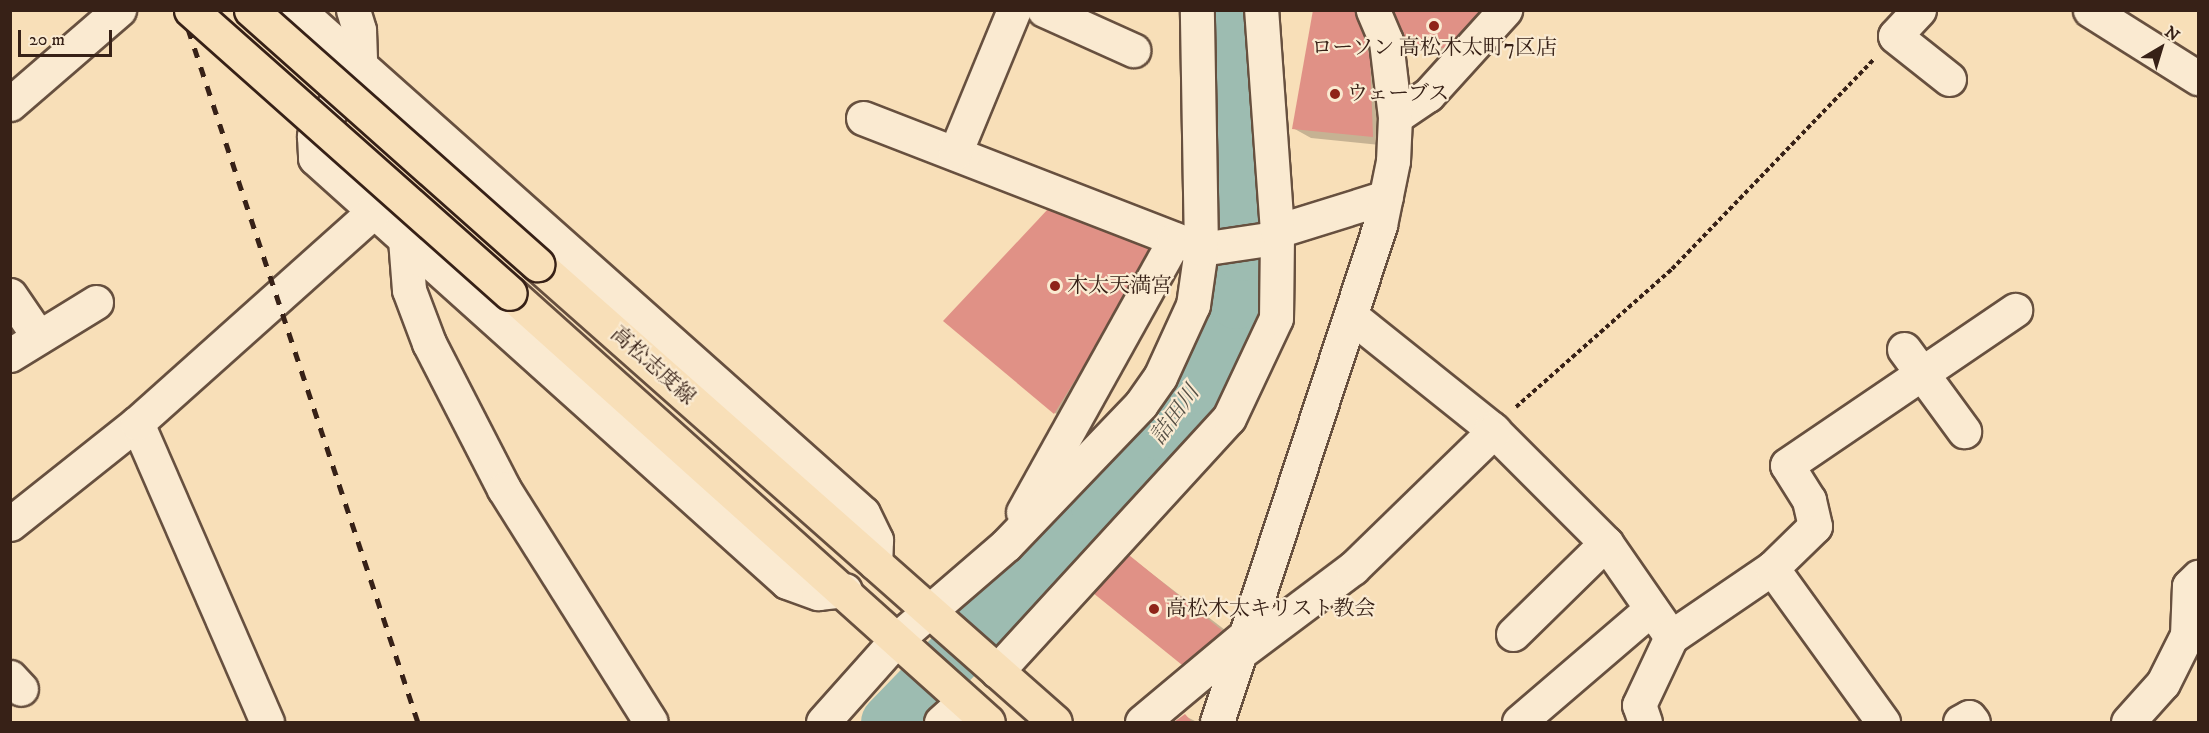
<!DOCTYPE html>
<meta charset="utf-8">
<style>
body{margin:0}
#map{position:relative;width:2209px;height:733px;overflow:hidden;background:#f8dfb8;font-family:"IM FELL DW Pica","Noto Serif JP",serif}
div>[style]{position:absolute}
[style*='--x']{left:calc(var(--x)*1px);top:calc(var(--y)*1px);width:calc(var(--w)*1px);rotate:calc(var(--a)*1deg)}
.shadow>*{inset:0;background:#0003}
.river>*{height:57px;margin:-28.5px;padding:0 28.5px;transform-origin:28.5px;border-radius:28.5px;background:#9dbcb1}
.building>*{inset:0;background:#e09186;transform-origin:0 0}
.path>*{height:4px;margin-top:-2px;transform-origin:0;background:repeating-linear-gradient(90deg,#372117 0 4.5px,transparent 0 7.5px)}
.roads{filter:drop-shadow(2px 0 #67503f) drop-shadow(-2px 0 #67503f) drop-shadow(0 2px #67503f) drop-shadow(0 -2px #67503f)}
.minor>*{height:33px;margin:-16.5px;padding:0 16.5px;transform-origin:16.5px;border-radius:16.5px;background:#faead1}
.major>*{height:33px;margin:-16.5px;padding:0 16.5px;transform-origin:16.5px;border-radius:16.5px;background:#f8dfb8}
.rail>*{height:4.5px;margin-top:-2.25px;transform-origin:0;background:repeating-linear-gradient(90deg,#372117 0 10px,transparent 0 20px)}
.bridges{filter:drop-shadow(2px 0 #372117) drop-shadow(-2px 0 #372117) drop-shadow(0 2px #372117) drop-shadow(0 -2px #372117)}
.major-bridge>*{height:33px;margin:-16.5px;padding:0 16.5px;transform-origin:16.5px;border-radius:16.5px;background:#f8dfb8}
.dots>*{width:16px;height:16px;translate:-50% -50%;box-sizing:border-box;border:3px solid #faead1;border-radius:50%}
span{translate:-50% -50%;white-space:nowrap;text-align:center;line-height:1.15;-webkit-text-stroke:4.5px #faead1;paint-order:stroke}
.poi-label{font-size:21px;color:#372117}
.left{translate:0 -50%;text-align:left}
.street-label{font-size:21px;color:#372117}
.water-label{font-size:22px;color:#565045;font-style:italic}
.frame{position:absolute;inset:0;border:12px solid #372117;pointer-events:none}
.north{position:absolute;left:2131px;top:18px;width:60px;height:60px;-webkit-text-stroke:4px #faead1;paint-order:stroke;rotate:38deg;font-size:16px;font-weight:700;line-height:24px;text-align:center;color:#372117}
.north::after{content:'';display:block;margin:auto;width:21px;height:27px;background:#372117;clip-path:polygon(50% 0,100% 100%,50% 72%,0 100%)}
.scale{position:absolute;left:18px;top:30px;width:94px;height:27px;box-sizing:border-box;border:3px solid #372117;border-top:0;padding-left:8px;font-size:18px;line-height:21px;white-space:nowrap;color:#372117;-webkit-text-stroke:4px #faead1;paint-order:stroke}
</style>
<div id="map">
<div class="shadow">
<i style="clip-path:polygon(1315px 10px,1371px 10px,1390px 146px,1311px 138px,1293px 128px)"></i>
<i style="clip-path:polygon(1393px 10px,1520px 10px,1471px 61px,1425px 54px,1403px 41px)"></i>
<i style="clip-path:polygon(1155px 252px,1076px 425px,1055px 413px,945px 321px)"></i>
<i style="clip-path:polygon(1125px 553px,1238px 640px,1201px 680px)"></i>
<i style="clip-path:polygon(1185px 716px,1197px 722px,1177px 722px)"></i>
</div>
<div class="river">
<i style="--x:889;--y:722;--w:302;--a:-45.9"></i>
<i style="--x:1099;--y:505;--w:97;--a:-47.9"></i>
<i style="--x:1164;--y:433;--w:59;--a:-54.7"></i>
<i style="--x:1198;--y:385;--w:93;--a:-65.9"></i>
<i style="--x:1236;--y:300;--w:48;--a:-84.1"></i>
<i style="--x:1241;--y:252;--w:242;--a:-92.6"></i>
</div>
<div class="building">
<i style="clip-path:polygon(1313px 10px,1357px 10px,1370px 58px,1373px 137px,1292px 129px)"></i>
<i style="clip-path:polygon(1393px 10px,1487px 10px,1449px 49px,1402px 42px)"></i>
<i style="clip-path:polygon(1048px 209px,1156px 250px,1054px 414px,943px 321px)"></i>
<i style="left:1124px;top:551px;width:126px;height:52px;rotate:39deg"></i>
<i style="clip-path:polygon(1185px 714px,1192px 722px,1174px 722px)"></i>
</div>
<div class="path">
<i style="--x:1516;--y:407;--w:208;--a:-41.5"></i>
<i style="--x:1672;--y:269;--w:291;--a:-46.1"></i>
</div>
<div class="roads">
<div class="minor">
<i style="--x:298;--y:10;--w:756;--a:41.68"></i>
<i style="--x:863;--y:513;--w:30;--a:64"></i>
<i style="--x:876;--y:540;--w:23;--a:92"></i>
<i style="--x:353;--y:10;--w:21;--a:73"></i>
<i style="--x:359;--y:30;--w:35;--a:88"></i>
<i style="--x:360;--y:65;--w:85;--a:122.9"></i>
<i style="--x:314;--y:136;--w:22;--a:87"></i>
<i style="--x:315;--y:158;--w:634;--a:41.93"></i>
<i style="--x:787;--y:582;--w:33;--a:20"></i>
<i style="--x:818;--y:593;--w:27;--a:-6"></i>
<i style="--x:1044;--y:10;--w:98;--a:24.2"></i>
<i style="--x:1919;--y:10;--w:35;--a:133"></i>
<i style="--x:1895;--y:36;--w:69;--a:38.5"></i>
<i style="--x:2090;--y:10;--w:128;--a:32.2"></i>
<i style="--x:10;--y:104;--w:144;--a:-40.8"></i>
<i style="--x:1395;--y:117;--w:40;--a:-34"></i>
<i style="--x:1428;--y:95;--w:115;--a:-47.8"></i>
<i style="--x:863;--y:118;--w:362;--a:21.2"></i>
<i style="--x:1201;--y:249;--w:68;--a:-8.5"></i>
<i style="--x:1268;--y:239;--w:12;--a:-42"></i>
<i style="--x:1277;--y:231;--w:114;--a:-17.3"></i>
<i style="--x:955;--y:153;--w:155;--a:-67.6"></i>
<i style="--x:405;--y:239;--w:51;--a:85.5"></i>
<i style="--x:409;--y:290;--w:57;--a:69.3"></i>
<i style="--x:429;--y:343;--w:164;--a:62.8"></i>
<i style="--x:504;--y:489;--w:275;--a:57.8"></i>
<i style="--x:10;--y:295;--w:50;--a:55.7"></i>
<i style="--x:1351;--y:316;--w:179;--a:38.7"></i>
<i style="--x:1491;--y:428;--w:163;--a:45"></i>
<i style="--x:1606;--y:543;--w:114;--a:55.3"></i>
<i style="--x:1671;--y:637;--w:122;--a:-34.3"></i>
<i style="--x:1772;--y:568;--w:190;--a:54.2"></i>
<i style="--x:1904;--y:349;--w:102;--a:53.8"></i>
<i style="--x:10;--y:355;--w:101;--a:-31.6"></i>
<i style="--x:1023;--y:512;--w:312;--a:-60.9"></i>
<i style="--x:10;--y:524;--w:162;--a:-38.5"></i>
<i style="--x:1772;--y:568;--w:60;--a:-44.3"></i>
<i style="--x:1815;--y:526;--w:27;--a:-103"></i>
<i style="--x:1809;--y:500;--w:41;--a:-122.2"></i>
<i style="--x:1787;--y:465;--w:276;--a:-34.2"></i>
<i style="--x:1513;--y:634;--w:130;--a:-44.4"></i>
<i style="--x:1241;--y:652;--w:140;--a:-36.9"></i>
<i style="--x:1353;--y:568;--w:197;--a:-44.2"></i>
<i style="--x:997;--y:671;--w:343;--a:-47.5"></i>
<i style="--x:1229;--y:418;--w:110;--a:-64.8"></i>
<i style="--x:1276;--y:318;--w:87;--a:-89.3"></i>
<i style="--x:1277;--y:231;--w:222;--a:-94.1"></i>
<i style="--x:10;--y:677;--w:16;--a:47"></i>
<i style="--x:267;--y:722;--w:326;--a:-113.5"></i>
<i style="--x:137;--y:423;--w:318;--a:-41.8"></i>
<i style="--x:823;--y:722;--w:111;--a:-48.3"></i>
<i style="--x:897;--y:639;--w:144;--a:-40.8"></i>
<i style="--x:1006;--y:545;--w:195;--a:-46.2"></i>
<i style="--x:1141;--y:404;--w:33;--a:-55"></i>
<i style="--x:1160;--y:377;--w:79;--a:-65.4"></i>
<i style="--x:1193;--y:305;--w:57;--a:-81.9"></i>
<i style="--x:1201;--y:249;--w:239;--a:-91"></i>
<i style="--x:941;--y:722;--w:31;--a:-42"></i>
<i style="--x:1142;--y:722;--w:136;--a:-39.9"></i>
<i style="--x:1217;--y:722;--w:523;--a:-71.84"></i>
<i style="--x:1380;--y:225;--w:65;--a:-78.5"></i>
<i style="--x:1393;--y:161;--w:44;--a:-87.4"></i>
<i style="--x:1395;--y:117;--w:77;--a:-96.8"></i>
<i style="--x:1386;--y:41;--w:34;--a:-113"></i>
<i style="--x:1519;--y:722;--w:174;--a:-40.6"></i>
<i style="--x:1645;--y:722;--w:18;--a:-109"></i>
<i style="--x:1639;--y:705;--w:75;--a:-64.8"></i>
<i style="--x:1960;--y:722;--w:10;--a:-29"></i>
<i style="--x:1969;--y:717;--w:6;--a:51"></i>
<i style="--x:2128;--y:722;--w:52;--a:-48.1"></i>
<i style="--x:2163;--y:683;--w:54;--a:-63.4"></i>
<i style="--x:2187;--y:635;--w:49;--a:-87.7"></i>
<i style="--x:2189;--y:586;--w:13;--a:-45"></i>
</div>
<div class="major">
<i style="--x:537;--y:264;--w:691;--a:41.48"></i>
<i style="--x:510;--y:293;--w:642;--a:41.91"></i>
</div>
</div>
<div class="rail">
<i style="--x:182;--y:10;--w:750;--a:71.66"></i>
</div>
<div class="bridges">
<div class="major-bridge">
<i style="--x:191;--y:10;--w:426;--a:41.6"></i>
<i style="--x:251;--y:10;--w:383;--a:41.6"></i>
</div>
</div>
<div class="dots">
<i style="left:1434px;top:26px;background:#8f2418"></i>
<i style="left:1335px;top:94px;background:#8f2418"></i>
<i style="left:1055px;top:286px;background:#8f2418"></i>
<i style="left:1154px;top:609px;background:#8f2418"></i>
</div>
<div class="poi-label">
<span style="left:1434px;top:48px">ローソン 高松木太町7区店</span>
<span class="left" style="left:1347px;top:94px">ウェーブス</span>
<span class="left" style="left:1067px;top:286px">木太天満宮</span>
<span class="left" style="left:1166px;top:609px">高松木太キリスト教会</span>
</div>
<div class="street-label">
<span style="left:653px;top:366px;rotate:42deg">高松志度線</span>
</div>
<div class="water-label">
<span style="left:1175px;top:415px;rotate:-54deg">詰田川</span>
</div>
<div class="frame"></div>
<div class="north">N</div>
<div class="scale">20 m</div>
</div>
